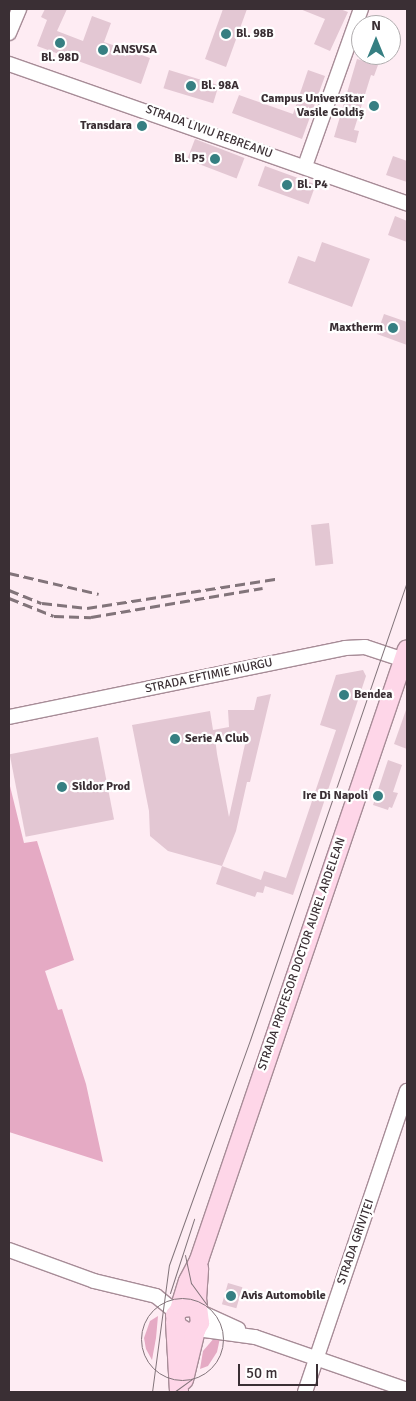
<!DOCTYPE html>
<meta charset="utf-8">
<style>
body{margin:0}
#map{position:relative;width:416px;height:1401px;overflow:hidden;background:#feecf3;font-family:Signika,sans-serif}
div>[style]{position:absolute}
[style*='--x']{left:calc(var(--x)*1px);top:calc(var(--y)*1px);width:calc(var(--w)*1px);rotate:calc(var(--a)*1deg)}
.green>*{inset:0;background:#e5aac4}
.building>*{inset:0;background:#e3c7d3;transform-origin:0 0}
.roads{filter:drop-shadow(1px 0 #a78c97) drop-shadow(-1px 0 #a78c97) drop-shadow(0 1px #a78c97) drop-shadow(0 -1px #a78c97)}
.minor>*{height:14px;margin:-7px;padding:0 7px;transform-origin:7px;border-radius:7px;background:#fff}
.major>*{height:18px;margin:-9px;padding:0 9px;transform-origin:9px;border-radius:9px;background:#fed6e8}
.tram>*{height:1px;margin:-0.5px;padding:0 0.5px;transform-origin:0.5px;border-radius:0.5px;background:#82747a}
.tram>.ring{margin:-0.5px;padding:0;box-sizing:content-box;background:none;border:1px solid #82747a;border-radius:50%}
.rail>*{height:3px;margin-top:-1.5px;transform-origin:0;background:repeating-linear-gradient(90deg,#82747a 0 10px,transparent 0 15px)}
.dots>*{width:14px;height:14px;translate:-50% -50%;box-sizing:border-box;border:2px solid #fff;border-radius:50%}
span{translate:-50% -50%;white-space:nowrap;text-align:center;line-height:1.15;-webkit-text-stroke:4.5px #fff;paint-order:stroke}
.poi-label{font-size:12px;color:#3a2f34;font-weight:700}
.left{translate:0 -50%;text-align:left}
.right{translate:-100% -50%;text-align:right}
.street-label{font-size:12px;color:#3a2f34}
.frame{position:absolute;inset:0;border:10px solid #3a2f34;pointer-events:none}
.north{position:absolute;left:351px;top:15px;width:50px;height:50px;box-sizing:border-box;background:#fff;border:1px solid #b0acae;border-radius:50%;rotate:0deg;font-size:14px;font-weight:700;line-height:20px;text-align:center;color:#3a2f34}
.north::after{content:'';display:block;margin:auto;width:18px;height:22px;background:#367f82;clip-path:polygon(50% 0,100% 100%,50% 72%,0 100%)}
.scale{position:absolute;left:238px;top:1364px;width:80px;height:22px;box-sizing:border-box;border:2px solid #3a2f34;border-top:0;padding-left:6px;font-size:15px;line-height:18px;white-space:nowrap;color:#3a2f34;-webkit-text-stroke:4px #fff;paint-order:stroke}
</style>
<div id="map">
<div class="green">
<i style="clip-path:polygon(9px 782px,24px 843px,37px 841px,74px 960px,45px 971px,58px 1010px,62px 1009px,86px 1084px,103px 1162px,9px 1132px)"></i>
<i style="clip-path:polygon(158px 1316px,156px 1338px,152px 1360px,146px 1349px,144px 1338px,150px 1321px)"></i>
<i style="clip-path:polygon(215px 1337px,220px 1338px,217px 1352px,208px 1366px,200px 1369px,203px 1351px)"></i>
</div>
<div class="building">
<i style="clip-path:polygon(45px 9px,67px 9px,57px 31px,83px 41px,92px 16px,111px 23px,104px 42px,150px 58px,141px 84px,37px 46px,47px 20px,41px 17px)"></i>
<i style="clip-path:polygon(223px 9px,247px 9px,226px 67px,205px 59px)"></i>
<i style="clip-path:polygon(300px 9px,340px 9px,348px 12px,330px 51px,314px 44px,325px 19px)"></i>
<i style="clip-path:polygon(357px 59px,378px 65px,374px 76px,371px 75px,354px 130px,359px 131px,356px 143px,334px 137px)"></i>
<i style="left:169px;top:70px;width:52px;height:19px;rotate:17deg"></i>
<i style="clip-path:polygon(308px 70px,325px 76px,302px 139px,232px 113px,239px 95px,293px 114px)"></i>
<i style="left:195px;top:139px;width:53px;height:22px;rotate:21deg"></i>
<i style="clip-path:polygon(393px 156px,407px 161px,407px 182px,386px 175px)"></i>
<i style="left:265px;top:166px;width:54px;height:21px;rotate:20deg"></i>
<i style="clip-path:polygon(395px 216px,407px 221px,407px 242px,388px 235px)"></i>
<i style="clip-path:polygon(322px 242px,370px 259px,352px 307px,288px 283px,298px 256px,315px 262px)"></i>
<i style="clip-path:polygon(384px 314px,407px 322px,407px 345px,377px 334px)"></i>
<i style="left:329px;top:523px;width:41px;height:18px;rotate:84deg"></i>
<i style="clip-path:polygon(363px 670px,366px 676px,293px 895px,265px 886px,263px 893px,257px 892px,255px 897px,216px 884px,222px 866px,261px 880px,264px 871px,286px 878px,336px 730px,320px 725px,336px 675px)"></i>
<i style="clip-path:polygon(evenodd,271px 694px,250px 782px,247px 782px,236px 831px,222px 866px,168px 851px,150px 836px,149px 811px,132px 725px,210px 711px,213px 730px,229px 727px,228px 710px,254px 710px,257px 697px,271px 694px,215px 738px,245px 744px,229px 817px,217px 754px,215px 738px)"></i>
<i style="clip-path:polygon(406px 710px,407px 710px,407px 749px,394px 744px)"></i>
<i style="left:98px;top:737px;width:84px;height:90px;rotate:79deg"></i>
<i style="clip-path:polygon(388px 760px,402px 765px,393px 792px,398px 793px,392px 808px,389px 807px,388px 810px,373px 805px)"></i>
<i style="left:228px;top:1283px;width:15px;height:22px;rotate:16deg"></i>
</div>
<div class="roads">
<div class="minor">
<i style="--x:9;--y:33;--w:26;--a:-67"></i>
<i style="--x:9;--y:64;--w:422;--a:19.3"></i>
<i style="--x:305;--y:166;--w:167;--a:-70.4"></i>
<i style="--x:9;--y:717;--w:343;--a:-11.6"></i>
<i style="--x:345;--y:648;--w:20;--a:-3"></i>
<i style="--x:365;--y:647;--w:44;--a:18.4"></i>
<i style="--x:9;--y:1250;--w:90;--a:20"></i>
<i style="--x:94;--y:1281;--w:64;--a:13.6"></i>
<i style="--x:156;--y:1296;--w:26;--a:39"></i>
<i style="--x:198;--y:1311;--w:44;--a:24.2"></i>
<i style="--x:197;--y:1329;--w:59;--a:7.9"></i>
<i style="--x:255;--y:1337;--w:161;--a:19.2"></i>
<i style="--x:305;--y:1392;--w:318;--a:-71.3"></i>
</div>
<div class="major">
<i style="--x:179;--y:1310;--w:30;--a:-73"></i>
<i style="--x:188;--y:1281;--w:24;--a:-62"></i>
<i style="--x:199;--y:1260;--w:645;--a:-71.2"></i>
<i style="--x:198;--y:1311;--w:7;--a:-146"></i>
<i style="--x:192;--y:1307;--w:11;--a:175"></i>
<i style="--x:181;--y:1308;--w:9;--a:131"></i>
<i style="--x:175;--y:1315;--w:11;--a:80"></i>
<i style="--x:177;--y:1326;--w:13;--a:32"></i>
<i style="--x:188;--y:1333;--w:9;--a:-21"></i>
<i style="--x:196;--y:1330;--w:8;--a:-60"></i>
<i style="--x:200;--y:1323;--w:24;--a:-97"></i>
<i style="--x:197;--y:1299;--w:31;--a:-86"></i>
<i style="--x:175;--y:1322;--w:70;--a:86.7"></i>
<i style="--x:184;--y:1380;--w:51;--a:-76.5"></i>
</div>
</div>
<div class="tram">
<i style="--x:185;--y:1255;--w:29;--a:78"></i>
<i style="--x:191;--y:1283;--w:26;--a:54"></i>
<i style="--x:170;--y:1293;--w:78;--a:-72"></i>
<i class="ring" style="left:141px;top:1298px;width:81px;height:81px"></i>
<i style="--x:152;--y:1392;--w:128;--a:-82.4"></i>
<i style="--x:169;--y:1265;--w:239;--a:-70.2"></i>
<i style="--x:250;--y:1040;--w:484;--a:-71.1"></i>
<i style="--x:174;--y:1392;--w:22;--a:-36"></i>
</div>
<div class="rail">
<i style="--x:9;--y:573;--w:92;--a:13.1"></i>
<i style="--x:9;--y:590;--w:35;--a:22"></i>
<i style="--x:42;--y:603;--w:45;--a:6.3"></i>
<i style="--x:87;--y:608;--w:195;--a:-8.8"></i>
<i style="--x:9;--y:598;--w:48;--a:21.8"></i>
<i style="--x:54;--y:616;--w:37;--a:2"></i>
<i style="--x:91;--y:617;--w:174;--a:-9.6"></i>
</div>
<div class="dots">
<i style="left:226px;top:34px;background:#367f82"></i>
<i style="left:60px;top:43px;background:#367f82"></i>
<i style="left:103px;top:50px;background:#367f82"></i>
<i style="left:191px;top:86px;background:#367f82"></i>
<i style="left:374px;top:106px;background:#367f82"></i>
<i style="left:142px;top:126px;background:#367f82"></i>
<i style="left:215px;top:159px;background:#367f82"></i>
<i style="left:287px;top:185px;background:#367f82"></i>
<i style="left:393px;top:328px;background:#367f82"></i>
<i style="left:344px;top:695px;background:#367f82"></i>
<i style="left:175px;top:739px;background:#367f82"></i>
<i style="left:62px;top:787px;background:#367f82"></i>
<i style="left:378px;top:796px;background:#367f82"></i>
<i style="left:231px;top:1296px;background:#367f82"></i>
</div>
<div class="poi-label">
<span class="left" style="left:236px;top:34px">Bl. 98B</span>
<span class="left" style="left:113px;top:50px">ANSVSA</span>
<span style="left:60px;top:58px">Bl. 98D</span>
<span class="left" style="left:201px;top:86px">Bl. 98A</span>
<span class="right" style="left:364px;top:106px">Campus Universitar<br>Vasile Goldiș</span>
<span class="right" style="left:132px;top:126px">Transdara</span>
<span class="right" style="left:205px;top:159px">Bl. P5</span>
<span class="left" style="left:297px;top:185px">Bl. P4</span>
<span class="right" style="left:383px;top:328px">Maxtherm</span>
<span class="left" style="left:354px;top:695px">Bendea</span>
<span class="left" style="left:185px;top:739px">Serie A Club</span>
<span class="left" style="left:72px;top:787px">Sildor Prod</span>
<span class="right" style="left:368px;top:796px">Ire Di Napoli</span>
<span class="left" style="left:241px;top:1296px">Avis Automobile</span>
</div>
<div class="street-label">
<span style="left:209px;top:132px;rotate:20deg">STRADA LIVIU REBREANU</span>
<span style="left:209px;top:676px;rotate:-12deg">STRADA EFTIMIE MURGU</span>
<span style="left:302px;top:954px;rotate:-71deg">STRADA PROFESOR DOCTOR AUREL ARDELEAN</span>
<span style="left:356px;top:1242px;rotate:-71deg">STRADA GRIVIȚEI</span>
</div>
<div class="frame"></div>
<div class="north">N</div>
<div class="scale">50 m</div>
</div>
